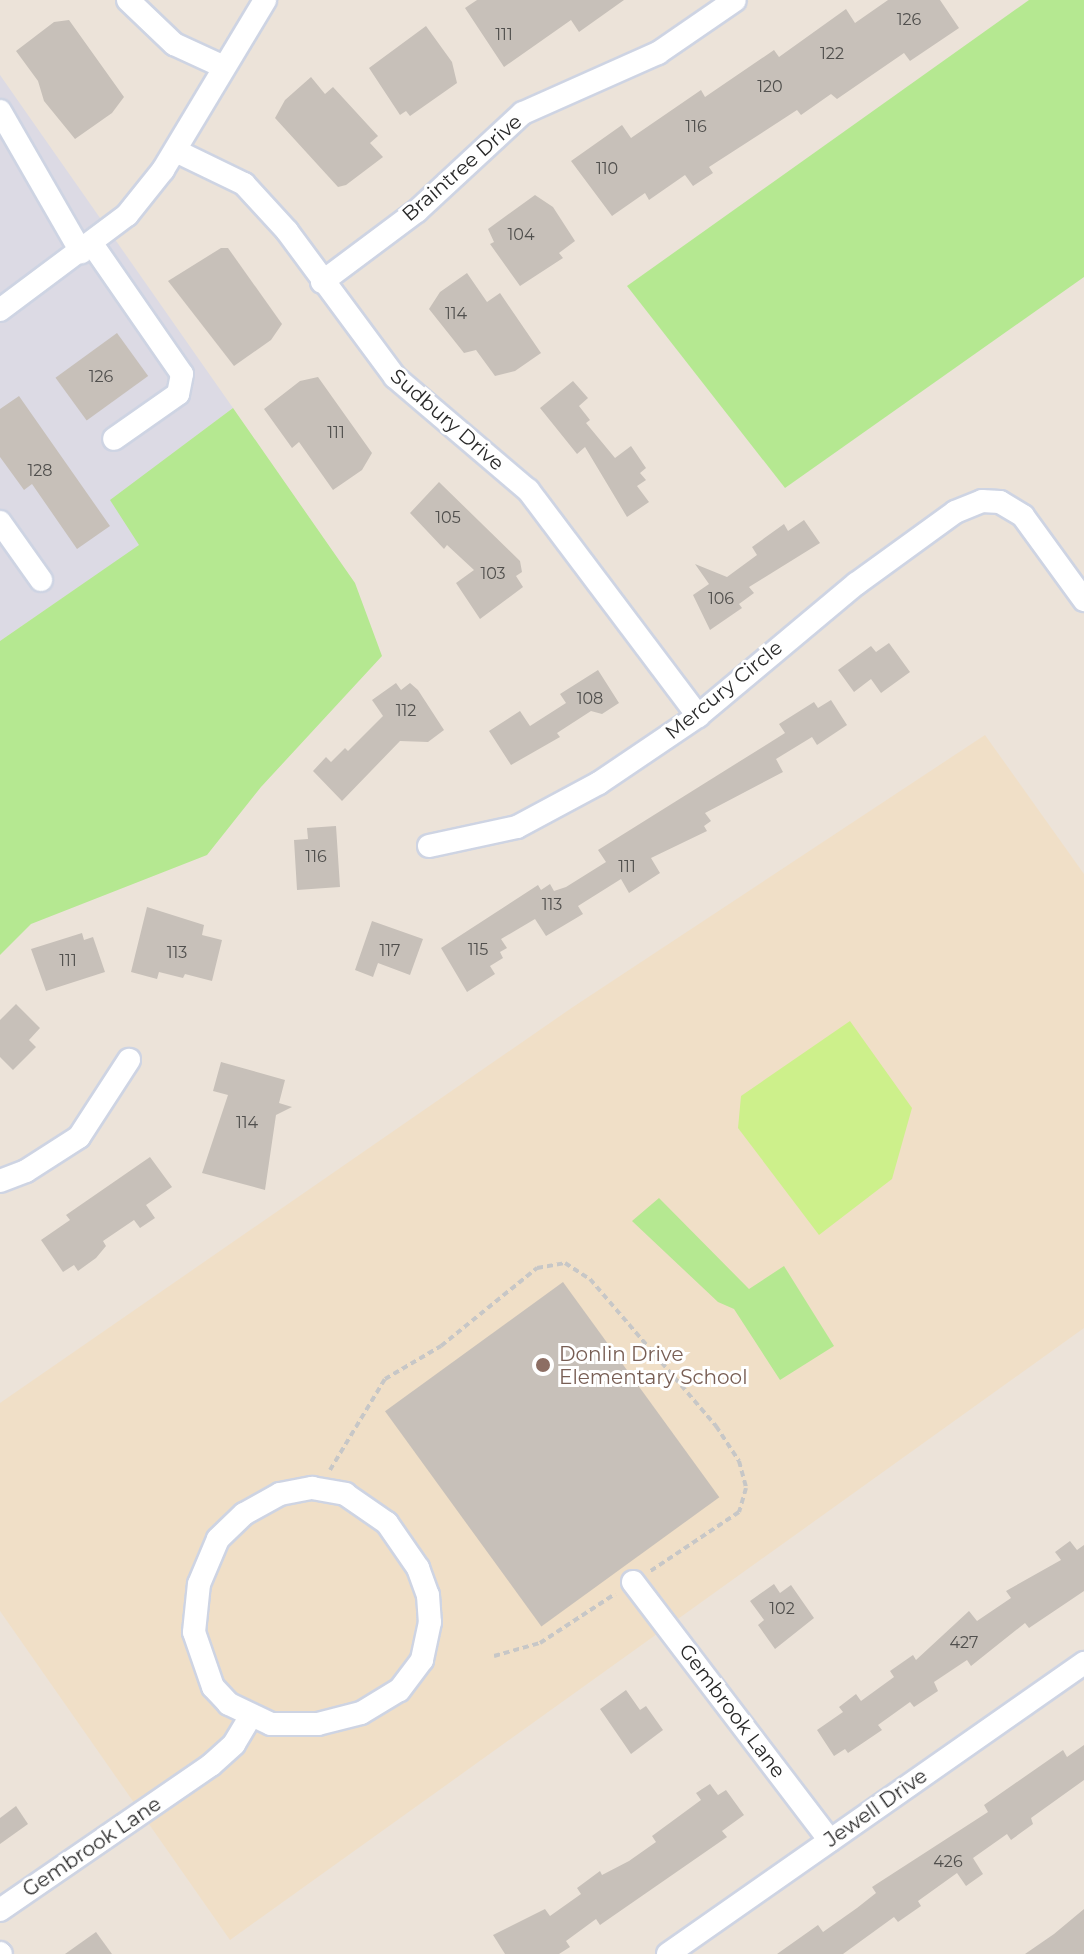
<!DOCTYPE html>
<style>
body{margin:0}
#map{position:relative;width:1084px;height:1954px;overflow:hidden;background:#ece3d9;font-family:Montserrat,sans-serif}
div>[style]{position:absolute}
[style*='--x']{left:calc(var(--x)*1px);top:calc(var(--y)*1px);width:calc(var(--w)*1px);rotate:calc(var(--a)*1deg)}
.industrial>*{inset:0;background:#dcdae4}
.education>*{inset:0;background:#f0dfc7}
.green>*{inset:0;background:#b5e891}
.pitch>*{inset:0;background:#cdf08b}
.building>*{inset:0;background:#c7c0b9;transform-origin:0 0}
.path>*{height:4px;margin-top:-2px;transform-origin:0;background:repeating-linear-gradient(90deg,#c7c7c7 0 6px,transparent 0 10px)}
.roads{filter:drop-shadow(2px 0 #ced4e3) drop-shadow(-2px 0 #ced4e3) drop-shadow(0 2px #ced4e3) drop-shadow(0 -2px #ced4e3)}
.minor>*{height:22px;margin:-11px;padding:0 11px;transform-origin:11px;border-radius:11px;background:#fff}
.dots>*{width:22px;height:22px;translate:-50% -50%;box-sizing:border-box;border:4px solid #fff;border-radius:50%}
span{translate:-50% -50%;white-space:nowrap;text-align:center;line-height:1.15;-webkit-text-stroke:6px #fff;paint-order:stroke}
.number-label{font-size:16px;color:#504f4d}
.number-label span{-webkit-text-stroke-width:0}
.street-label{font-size:20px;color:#292929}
.education-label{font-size:20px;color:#785e54}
.left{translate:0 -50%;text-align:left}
</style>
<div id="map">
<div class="industrial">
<i style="clip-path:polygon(0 75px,233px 408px,111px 500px,140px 545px,0 641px)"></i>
</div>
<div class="education">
<i style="clip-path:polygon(985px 735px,1084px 874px,1084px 1328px,230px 1940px,0 1611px,0 1403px,573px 1007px)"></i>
</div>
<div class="green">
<i style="clip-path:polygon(1029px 0,1084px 0,1084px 277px,785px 488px,627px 286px)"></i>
<i style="clip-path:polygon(233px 408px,355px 583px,382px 656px,261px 787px,207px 855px,31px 924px,0 955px,0 641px,139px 545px,110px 500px)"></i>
<i style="clip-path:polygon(659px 1198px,749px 1289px,784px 1266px,834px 1346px,780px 1380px,734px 1309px,718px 1302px,632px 1221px)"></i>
</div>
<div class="pitch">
<i style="clip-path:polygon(850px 1021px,912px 1108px,892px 1179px,819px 1235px,738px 1128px,741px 1096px)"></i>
</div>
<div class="building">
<i style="clip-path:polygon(477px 0,624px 0,579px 32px,571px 20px,504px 67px,465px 8px)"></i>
<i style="clip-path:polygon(888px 0,940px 0,959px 28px,910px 61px,904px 53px,837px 99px,831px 94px,801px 115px,797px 110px,709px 167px,713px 173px,693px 186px,685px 175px,649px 200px,645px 193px,612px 216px,571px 161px,622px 125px,631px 138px,701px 90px,705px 97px,774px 50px,779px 57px,846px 9px,855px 23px)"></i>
<i style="clip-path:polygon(69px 20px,124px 97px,112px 113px,75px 139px,44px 101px,38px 81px,16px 51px,54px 22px)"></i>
<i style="clip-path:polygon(426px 26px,452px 62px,457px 83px,410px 116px,406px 111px,400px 115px,369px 68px)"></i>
<i style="clip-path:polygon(311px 77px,325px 94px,333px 87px,378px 136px,370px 143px,383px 157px,346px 185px,338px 187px,275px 118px,285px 100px)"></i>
<i style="clip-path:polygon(535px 195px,553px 207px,575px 241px,559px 253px,563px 258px,520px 286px,490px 244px,494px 242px,488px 229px)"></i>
<i style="clip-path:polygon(221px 248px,228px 248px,282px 324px,271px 340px,234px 366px,168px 281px)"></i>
<i style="clip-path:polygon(467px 273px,487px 302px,500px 293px,541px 353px,515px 371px,495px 376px,476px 350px,464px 353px,429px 309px,440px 292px)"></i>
<i style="left:117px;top:333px;width:53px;height:76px;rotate:54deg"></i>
<i style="clip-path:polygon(318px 377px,372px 453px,362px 470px,333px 490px,299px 442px,292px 448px,264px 409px,300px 381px)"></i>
<i style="clip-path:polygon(573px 381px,588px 398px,579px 406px,590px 420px,586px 423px,615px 458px,631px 446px,646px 468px,640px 473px,646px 480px,637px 486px,649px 502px,627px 517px,585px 447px,577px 454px,540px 408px)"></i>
<i style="clip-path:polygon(19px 396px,110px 526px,77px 549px,32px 484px,24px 490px,0 457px,0 409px)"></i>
<i style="clip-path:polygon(439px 482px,520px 561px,522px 572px,516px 576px,523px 587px,480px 619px,456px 583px,474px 570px,447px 545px,444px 549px,410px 513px)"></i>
<i style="clip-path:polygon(804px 520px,820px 543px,749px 587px,754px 593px,739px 604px,742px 608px,710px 630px,693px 595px,709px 584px,695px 564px,727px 577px,757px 555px,752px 547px,784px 524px,788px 531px)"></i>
<i style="clip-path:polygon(889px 643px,910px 672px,881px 693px,871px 679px,854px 692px,838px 670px,871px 646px,876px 652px)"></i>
<i style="clip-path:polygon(598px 670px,619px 703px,602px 714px,591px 711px,557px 733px,560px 737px,511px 765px,489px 731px,520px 711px,530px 726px,566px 703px,560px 694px)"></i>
<i style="clip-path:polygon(396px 683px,401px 690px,410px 683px,418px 690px,444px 730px,428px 742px,400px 741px,342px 801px,313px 771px,326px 757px,331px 762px,345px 748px,348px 751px,383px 716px,372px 700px)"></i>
<i style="clip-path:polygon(831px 700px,847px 725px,817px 745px,812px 737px,776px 759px,783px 772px,705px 813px,711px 821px,704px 826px,707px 831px,651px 858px,660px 873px,629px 893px,621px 879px,578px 906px,583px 914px,546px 936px,535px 919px,501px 939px,507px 948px,500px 952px,503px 958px,490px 966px,495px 974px,467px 992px,441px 948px,538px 885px,541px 890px,550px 884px,554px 891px,566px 887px,606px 862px,598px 850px,785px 733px,779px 724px,814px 702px,818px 708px)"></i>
<i style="clip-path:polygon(336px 826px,340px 887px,297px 890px,294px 840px,308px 839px,307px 828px)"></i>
<i style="clip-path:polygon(147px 907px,204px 925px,202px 935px,222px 940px,212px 981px,185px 974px,183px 978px,159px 972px,157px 979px,131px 972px)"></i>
<i style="clip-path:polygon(372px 921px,423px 939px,410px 975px,378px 963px,373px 977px,355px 970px)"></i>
<i style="clip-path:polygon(82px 933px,84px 940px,93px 937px,105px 972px,46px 991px,31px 949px)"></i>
<i style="clip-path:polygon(16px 1004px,40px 1028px,29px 1040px,36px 1047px,13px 1070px,0 1057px,0 1020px)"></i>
<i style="clip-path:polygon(221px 1062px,285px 1080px,279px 1103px,292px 1107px,276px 1115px,265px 1190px,202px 1173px,228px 1095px,213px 1091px)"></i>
<i style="clip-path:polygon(150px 1157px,172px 1187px,146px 1205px,155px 1218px,140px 1228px,134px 1220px,103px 1241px,106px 1246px,96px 1258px,78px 1271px,74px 1265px,63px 1272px,41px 1240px,70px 1220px,66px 1215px)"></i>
<i style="left:563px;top:1282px;width:266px;height:220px;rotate:54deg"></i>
<i style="clip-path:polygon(1070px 1541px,1077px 1550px,1084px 1545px,1084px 1591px,1029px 1628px,1025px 1623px,971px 1666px,967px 1660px,934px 1682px,938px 1691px,914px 1707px,910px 1702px,878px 1725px,882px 1730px,848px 1753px,845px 1749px,834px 1756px,817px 1730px,843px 1712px,839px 1707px,856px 1694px,861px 1701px,894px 1677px,890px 1671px,913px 1655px,916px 1660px,969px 1611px,977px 1621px,1011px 1598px,1006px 1591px,1061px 1560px,1055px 1552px)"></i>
<i style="clip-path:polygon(774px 1584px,780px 1593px,791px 1585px,814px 1618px,775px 1649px,758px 1625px,764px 1620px,750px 1601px)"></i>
<i style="clip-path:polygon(626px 1690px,640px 1710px,646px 1706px,663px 1730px,631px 1754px,600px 1709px)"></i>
<i style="clip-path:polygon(1084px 1745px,1084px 1780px,1031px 1818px,1033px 1824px,1011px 1840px,1007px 1834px,973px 1858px,983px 1874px,966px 1886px,957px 1873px,918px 1901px,921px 1906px,898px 1922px,894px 1917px,843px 1954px,777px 1954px,818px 1925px,823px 1932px,857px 1908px,876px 1893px,872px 1887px,988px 1812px,984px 1805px,1063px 1750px,1067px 1757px)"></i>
<i style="clip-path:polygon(710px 1784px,718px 1795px,726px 1790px,744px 1815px,722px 1831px,727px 1837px,600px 1925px,596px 1919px,566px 1941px,570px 1947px,559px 1954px,505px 1954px,493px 1935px,545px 1909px,550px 1916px,581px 1894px,577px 1888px,600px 1871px,602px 1875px,629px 1861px,656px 1842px,652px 1836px,701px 1800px,696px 1793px)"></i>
<i style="clip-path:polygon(16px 1806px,28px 1824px,0 1844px,0 1818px)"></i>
<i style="clip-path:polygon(1084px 1909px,1084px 1954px,1025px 1954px,1054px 1934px)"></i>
<i style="clip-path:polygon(96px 1932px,112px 1954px,65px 1954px)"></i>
</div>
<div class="path">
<i style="--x:330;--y:1470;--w:106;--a:-58.9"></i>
<i style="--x:385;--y:1379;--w:65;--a:-30.5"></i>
<i style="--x:441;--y:1346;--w:124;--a:-39.1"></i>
<i style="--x:537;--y:1268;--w:28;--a:-10"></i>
<i style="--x:565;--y:1263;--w:30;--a:33"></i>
<i style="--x:590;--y:1279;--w:194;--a:49.4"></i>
<i style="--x:716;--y:1426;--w:42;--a:56.7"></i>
<i style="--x:739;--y:1461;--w:28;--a:75"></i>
<i style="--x:746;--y:1488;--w:25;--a:106"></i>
<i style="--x:739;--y:1512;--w:108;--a:146.3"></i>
<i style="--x:494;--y:1656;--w:48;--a:-15.8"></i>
<i style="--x:540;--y:1643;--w:90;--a:-33.2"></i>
</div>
<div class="roads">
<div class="minor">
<i style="--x:128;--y:0;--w:64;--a:43.7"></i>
<i style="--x:174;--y:44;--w:55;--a:24.7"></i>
<i style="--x:0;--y:111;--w:163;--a:60.1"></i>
<i style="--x:176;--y:151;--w:76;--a:25.9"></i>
<i style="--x:244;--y:184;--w:64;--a:47.5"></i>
<i style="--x:287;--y:231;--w:182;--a:53.5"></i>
<i style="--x:395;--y:377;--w:175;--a:40.4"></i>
<i style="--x:528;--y:490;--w:283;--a:53"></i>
<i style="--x:92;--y:244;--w:158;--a:55.3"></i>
<i style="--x:182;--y:374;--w:20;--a:101"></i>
<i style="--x:178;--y:394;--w:78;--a:144.9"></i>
<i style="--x:322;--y:282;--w:119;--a:-36.8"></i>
<i style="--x:417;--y:211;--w:144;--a:-42.8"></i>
<i style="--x:523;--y:113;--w:148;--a:-24"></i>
<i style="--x:658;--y:53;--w:93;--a:-34.5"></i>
<i style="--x:0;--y:310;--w:159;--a:-36.8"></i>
<i style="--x:127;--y:215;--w:58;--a:-51.3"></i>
<i style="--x:163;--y:170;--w:198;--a:-59"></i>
<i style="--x:0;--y:522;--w:71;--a:54.7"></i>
<i style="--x:429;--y:846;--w:90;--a:-12.2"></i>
<i style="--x:517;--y:827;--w:93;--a:-28.2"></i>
<i style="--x:599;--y:783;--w:120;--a:-34.1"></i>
<i style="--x:698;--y:716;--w:206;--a:-39.9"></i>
<i style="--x:856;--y:584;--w:122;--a:-36"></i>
<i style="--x:955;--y:512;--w:29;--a:-22"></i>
<i style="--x:982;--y:501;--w:18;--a:3"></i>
<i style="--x:1000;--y:502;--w:27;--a:31"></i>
<i style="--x:1023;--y:516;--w:104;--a:54"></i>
<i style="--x:0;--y:1181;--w:28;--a:-21"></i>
<i style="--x:26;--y:1171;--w:63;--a:-32.7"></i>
<i style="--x:79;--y:1137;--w:92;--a:-57"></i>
<i style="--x:312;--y:1488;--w:34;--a:10"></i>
<i style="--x:345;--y:1494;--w:51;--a:34.6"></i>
<i style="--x:387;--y:1523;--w:55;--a:55.4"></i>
<i style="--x:418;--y:1568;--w:29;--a:70"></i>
<i style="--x:428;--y:1595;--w:27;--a:86"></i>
<i style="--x:430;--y:1622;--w:39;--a:102"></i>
<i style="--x:422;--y:1660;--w:38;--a:127"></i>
<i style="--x:399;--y:1690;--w:44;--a:148.8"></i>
<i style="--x:361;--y:1713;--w:44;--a:165.7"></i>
<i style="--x:318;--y:1724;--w:47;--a:180"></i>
<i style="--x:271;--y:1724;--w:47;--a:-154.5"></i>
<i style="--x:229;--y:1704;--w:23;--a:-133"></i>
<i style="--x:213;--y:1687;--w:58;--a:-109.1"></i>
<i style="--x:194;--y:1632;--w:48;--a:-84.1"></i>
<i style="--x:199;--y:1584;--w:49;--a:-67.1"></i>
<i style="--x:218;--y:1539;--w:36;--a:-44"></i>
<i style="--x:244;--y:1514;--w:41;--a:-29.1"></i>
<i style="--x:280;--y:1494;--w:33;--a:-11"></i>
<i style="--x:633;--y:1582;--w:325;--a:52.7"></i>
<i style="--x:0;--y:1910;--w:256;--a:-34.5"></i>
<i style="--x:211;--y:1765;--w:31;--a:-42"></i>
<i style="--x:234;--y:1744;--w:31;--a:-59"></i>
<i style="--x:0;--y:1953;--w:1;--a:45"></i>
<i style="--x:668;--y:1954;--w:508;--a:-34.97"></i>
</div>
</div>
<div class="dots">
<i style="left:543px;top:1365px;background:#8d6e63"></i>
</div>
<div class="number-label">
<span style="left:909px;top:20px">126</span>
<span style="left:504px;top:35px">111</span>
<span style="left:832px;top:54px">122</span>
<span style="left:770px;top:87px">120</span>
<span style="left:696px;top:127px">116</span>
<span style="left:607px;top:169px">110</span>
<span style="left:521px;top:235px">104</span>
<span style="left:456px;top:314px">114</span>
<span style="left:101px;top:377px">126</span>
<span style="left:336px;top:433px">111</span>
<span style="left:40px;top:471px">128</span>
<span style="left:448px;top:518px">105</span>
<span style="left:493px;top:574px">103</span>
<span style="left:721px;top:599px">106</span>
<span style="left:590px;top:699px">108</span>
<span style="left:406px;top:711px">112</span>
<span style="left:316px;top:857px">116</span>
<span style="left:627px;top:867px">111</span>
<span style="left:552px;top:905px">113</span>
<span style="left:478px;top:950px">115</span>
<span style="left:390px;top:951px">117</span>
<span style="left:177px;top:953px">113</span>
<span style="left:68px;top:961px">111</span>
<span style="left:247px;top:1123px">114</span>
<span style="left:782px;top:1609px">102</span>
<span style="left:964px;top:1643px">427</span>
<span style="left:948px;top:1862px">426</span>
</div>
<div class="street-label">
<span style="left:462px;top:168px;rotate:-41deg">Braintree Drive</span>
<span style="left:447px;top:420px;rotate:41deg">Sudbury Drive</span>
<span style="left:724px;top:690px;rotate:-39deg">Mercury Circle</span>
<span style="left:732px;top:1711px;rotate:53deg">Gembrook Lane</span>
<span style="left:876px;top:1808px;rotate:-35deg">Jewell Drive</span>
<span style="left:92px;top:1847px;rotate:-34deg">Gembrook Lane</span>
</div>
<div class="education-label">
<span class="left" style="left:559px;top:1366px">Donlin Drive<br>Elementary School</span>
</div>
</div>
